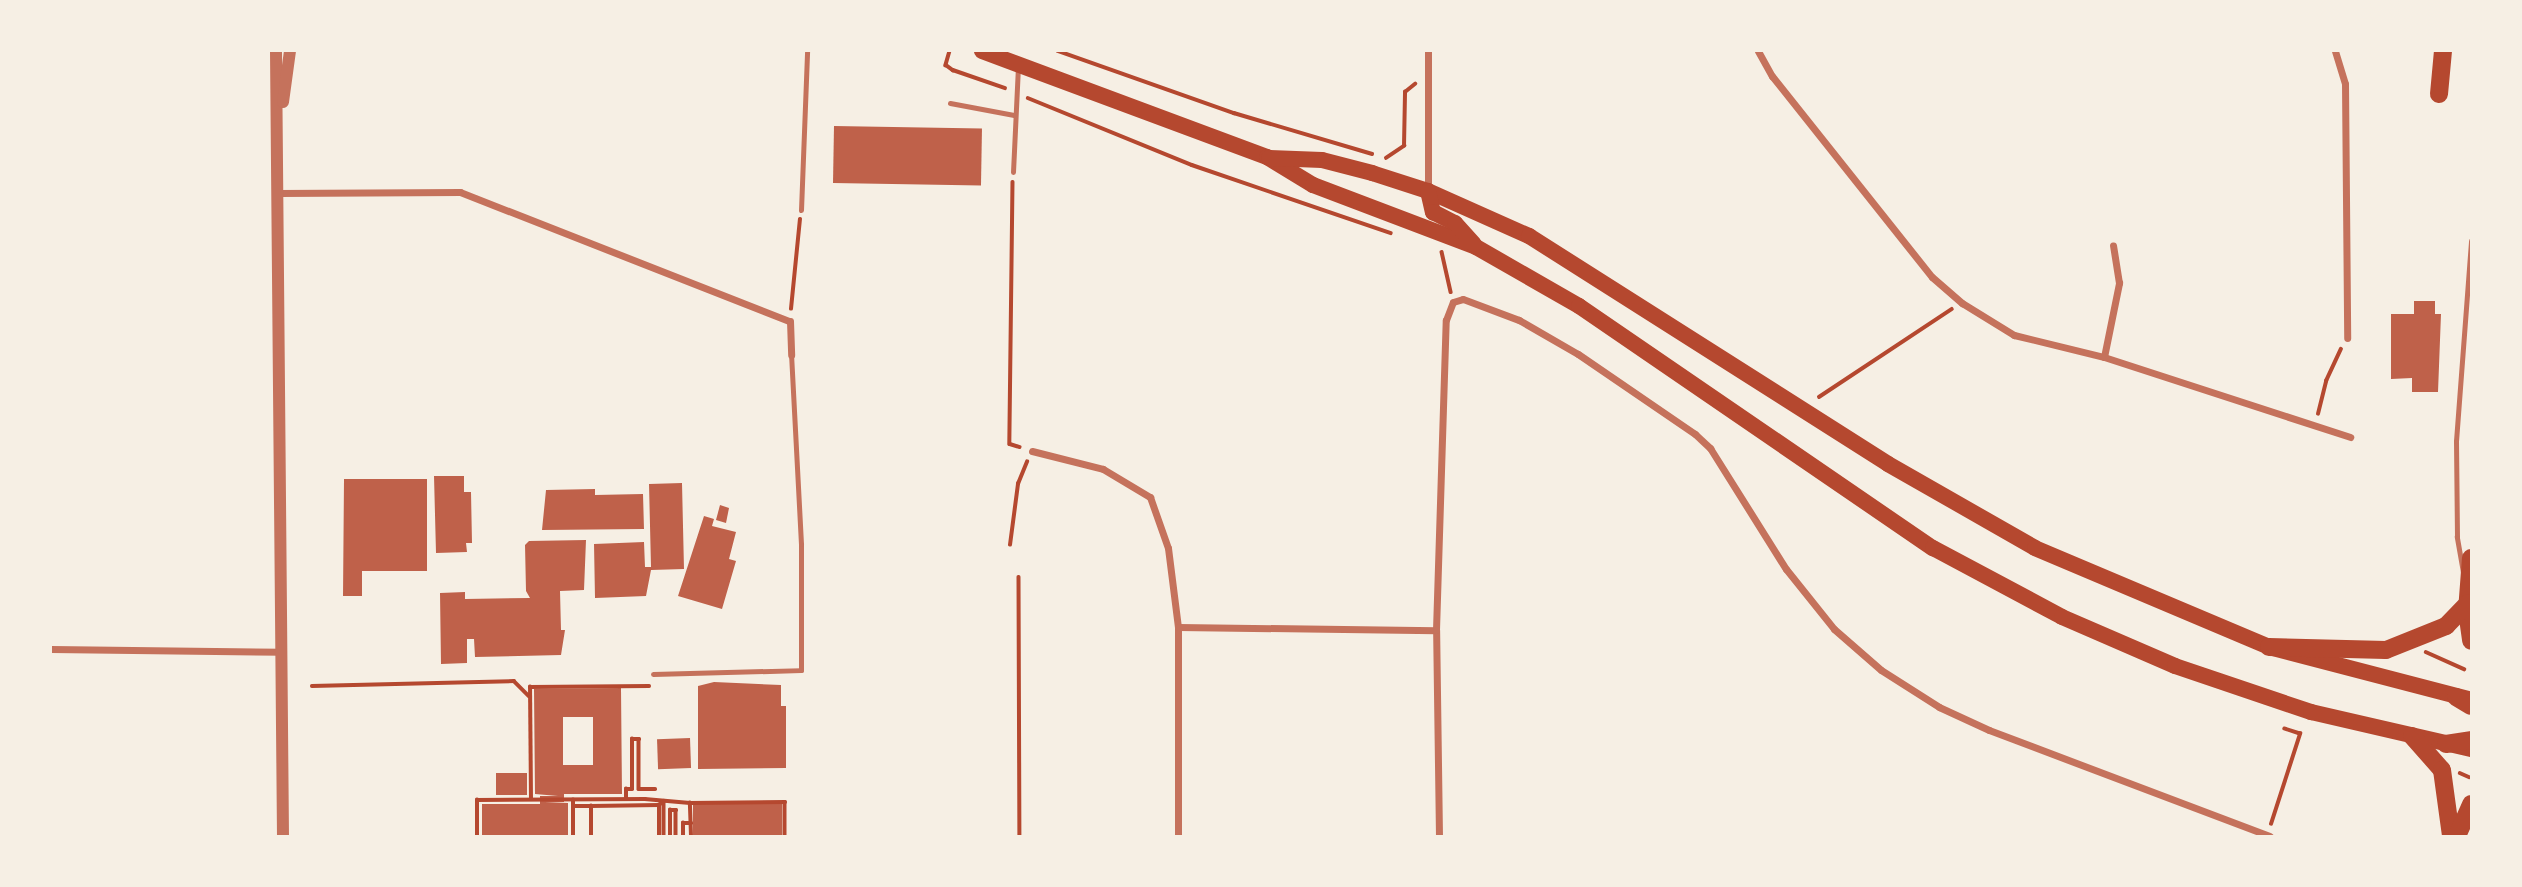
<!DOCTYPE html>
<style>
body{margin:0}
#map{position:relative;width:2522px;height:887px;overflow:hidden;background:#f6efe4;font-family:"Nunito Sans",sans-serif}
div>[style]{position:absolute}
[style*='--x']{left:calc(var(--x)*1px);top:calc(var(--y)*1px);width:calc(var(--w)*1px);rotate:calc(var(--a)*1deg)}
.building>*{inset:0;background:#bf614a;transform-origin:0 0}
.path>*{height:3.5px;margin:-1.75px;padding:0 1.75px;transform-origin:1.75px;border-radius:1.75px;background:#b5482f}
.service>*{height:5px;margin:-2.5px;padding:0 2.5px;transform-origin:2.5px;border-radius:2.5px;background:#c5725c}
.minor>*{height:7px;margin:-3.5px;padding:0 3.5px;transform-origin:3.5px;border-radius:3.5px;background:#c5725c}
.tertiary>*{height:12px;margin:-6px;padding:0 6px;transform-origin:6px;border-radius:6px;background:#c5725c}
.trunk>*{height:16px;margin:-8px;padding:0 8px;transform-origin:8px;border-radius:8px;background:#b5482f}
.motorway>*{height:18px;margin:-9px;padding:0 9px;transform-origin:9px;border-radius:9px;background:#b5482f}
span{translate:-50% -50%;white-space:nowrap;text-align:center;line-height:1.15;-webkit-text-stroke:5px #f6efe4;paint-order:stroke}
.frame{position:absolute;inset:0;border:52px solid #f6efe4;pointer-events:none}
</style>
<div id="map">
<div class="building">
<i style="left:834px;top:126px;width:148px;height:57px;rotate:1deg"></i>
<i style="clip-path:polygon(2414px 301px,2435px 301px,2435px 314px,2441px 314px,2438px 392px,2412px 392px,2412px 378px,2391px 379px,2391px 314px,2414px 314px)"></i>
<i style="clip-path:polygon(434px 476px,464px 476px,464px 492px,471px 492px,472px 543px,466px 543px,467px 552px,436px 553px)"></i>
<i style="clip-path:polygon(344px 479px,427px 479px,427px 571px,362px 571px,362px 596px,343px 596px)"></i>
<i style="clip-path:polygon(682px 483px,684px 569px,651px 570px,646px 596px,595px 598px,594px 544px,644px 542px,645px 567px,651px 567px,649px 484px)"></i>
<i style="clip-path:polygon(595px 489px,595px 495px,643px 494px,644px 529px,542px 530px,546px 490px)"></i>
<i style="clip-path:polygon(720px 505px,729px 508px,726px 523px,716px 520px)"></i>
<i style="clip-path:polygon(704px 516px,714px 519px,712px 526px,736px 532px,729px 559px,736px 561px,722px 609px,678px 596px)"></i>
<i style="clip-path:polygon(586px 540px,584px 590px,560px 591px,561px 630px,565px 630px,561px 655px,475px 657px,474px 639px,467px 639px,467px 663px,441px 664px,440px 593px,465px 592px,465px 599px,530px 598px,526px 591px,525px 545px,529px 541px)"></i>
<i style="clip-path:polygon(714px 682px,781px 685px,781px 706px,786px 706px,786px 768px,698px 769px,698px 686px)"></i>
<i style="clip-path:polygon(evenodd,621px 688px,622px 794px,564px 794px,564px 802px,545px 802px,568px 803px,568px 836px,482px 836px,482px 804px,540px 804px,540px 796px,558px 796px,535px 794px,534px 689px,621px 688px,563px 717px,593px 717px,593px 765px,563px 765px,563px 717px)"></i>
<i style="left:690px;top:738px;width:30px;height:33px;rotate:88deg"></i>
<i style="left:496px;top:773px;width:31px;height:22px"></i>
<i style="left:782px;top:804px;width:32px;height:89px;rotate:90deg"></i>
</div>
<div class="path">
<i style="--x:950;--y:51;--w:15;--a:106"></i>
<i style="--x:946;--y:65;--w:9;--a:36"></i>
<i style="--x:953;--y:70;--w:55;--a:19.1"></i>
<i style="--x:1058;--y:51;--w:187;--a:19.4"></i>
<i style="--x:1234;--y:113;--w:144;--a:16.5"></i>
<i style="--x:1028;--y:98;--w:177;--a:22.2"></i>
<i style="--x:1192;--y:165;--w:210;--a:18.9"></i>
<i style="--x:1386;--y:158;--w:22;--a:-34"></i>
<i style="--x:1404;--y:146;--w:54;--a:-88.9"></i>
<i style="--x:1405;--y:92;--w:13;--a:-39"></i>
<i style="--x:1013;--y:182;--w:262;--a:90.7"></i>
<i style="--x:1010;--y:444;--w:10;--a:17"></i>
<i style="--x:1442;--y:252;--w:41;--a:77.3"></i>
<i style="--x:791;--y:309;--w:90;--a:-84.3"></i>
<i style="--x:1819;--y:397;--w:159;--a:-33.5"></i>
<i style="--x:2318;--y:414;--w:34;--a:-76"></i>
<i style="--x:2326;--y:381;--w:35;--a:-65"></i>
<i style="--x:1010;--y:545;--w:62;--a:-82.5"></i>
<i style="--x:1018;--y:484;--w:24;--a:-68"></i>
<i style="--x:1019;--y:577;--w:259;--a:89.8"></i>
<i style="--x:2426;--y:652;--w:42;--a:24.1"></i>
<i style="--x:312;--y:686;--w:202;--a:-1.4"></i>
<i style="--x:514;--y:681;--w:21;--a:45"></i>
<i style="--x:2460;--y:773;--w:10;--a:24"></i>
<i style="--x:531;--y:799;--w:112;--a:-90.5"></i>
<i style="--x:530;--y:687;--w:119;--a:-0.5"></i>
<i style="--x:626;--y:799;--w:10;--a:-90"></i>
<i style="--x:626;--y:789;--w:6;--a:0"></i>
<i style="--x:632;--y:789;--w:50;--a:-90"></i>
<i style="--x:632;--y:739;--w:7;--a:0"></i>
<i style="--x:639;--y:739;--w:50;--a:90"></i>
<i style="--x:639;--y:789;--w:16;--a:0"></i>
<i style="--x:664;--y:801;--w:35;--a:90"></i>
<i style="--x:573;--y:806;--w:18;--a:0"></i>
<i style="--x:2271;--y:824;--w:95;--a:-72.1"></i>
<i style="--x:2300;--y:734;--w:16;--a:-162"></i>
<i style="--x:477;--y:836;--w:36;--a:-90"></i>
<i style="--x:477;--y:800;--w:168;--a:-0.3"></i>
<i style="--x:645;--y:799;--w:45;--a:5.1"></i>
<i style="--x:573;--y:836;--w:36;--a:-90"></i>
<i style="--x:591;--y:836;--w:30;--a:-90"></i>
<i style="--x:591;--y:806;--w:68;--a:-0.8"></i>
<i style="--x:659;--y:836;--w:31;--a:-90"></i>
<i style="--x:659;--y:805;--w:6;--a:-39"></i>
<i style="--x:670;--y:836;--w:26;--a:-90"></i>
<i style="--x:670;--y:810;--w:6;--a:0"></i>
<i style="--x:676;--y:810;--w:26;--a:90"></i>
<i style="--x:683;--y:836;--w:13;--a:-90"></i>
<i style="--x:683;--y:823;--w:8;--a:0"></i>
<i style="--x:691;--y:836;--w:33;--a:-92"></i>
<i style="--x:690;--y:803;--w:95;--a:-0.6"></i>
<i style="--x:785;--y:802;--w:34;--a:90"></i>
</div>
<div class="service">
<i style="--x:950;--y:103;--w:65;--a:10.6"></i>
<i style="--x:1013;--y:172;--w:105;--a:-87.3"></i>
<i style="--x:801;--y:210;--w:159;--a:-87.8"></i>
<i style="--x:2463;--y:572;--w:36;--a:-100"></i>
<i style="--x:2457;--y:537;--w:96;--a:-90.6"></i>
<i style="--x:2456;--y:441;--w:201;--a:-85.7"></i>
<i style="--x:653;--y:674;--w:148;--a:-1.5"></i>
<i style="--x:801;--y:670;--w:126;--a:-90"></i>
<i style="--x:801;--y:544;--w:189;--a:-93"></i>
</div>
<div class="minor">
<i style="--x:1758;--y:51;--w:29;--a:61"></i>
<i style="--x:1772;--y:76;--w:257;--a:51.5"></i>
<i style="--x:1932;--y:277;--w:40;--a:41"></i>
<i style="--x:1962;--y:303;--w:61;--a:31.6"></i>
<i style="--x:2014;--y:335;--w:93;--a:13.7"></i>
<i style="--x:2104;--y:357;--w:259;--a:18"></i>
<i style="--x:2335;--y:51;--w:34;--a:73"></i>
<i style="--x:2345;--y:84;--w:254;--a:89.5"></i>
<i style="--x:1428;--y:190;--w:139;--a:-90"></i>
<i style="--x:279;--y:193;--w:181;--a:-0.3"></i>
<i style="--x:460;--y:192;--w:354;--a:21.4"></i>
<i style="--x:790;--y:321;--w:34;--a:88"></i>
<i style="--x:2104;--y:357;--w:76;--a:-78.5"></i>
<i style="--x:2119;--y:283;--w:38;--a:-99"></i>
<i style="--x:1032;--y:451;--w:73;--a:14.2"></i>
<i style="--x:1103;--y:469;--w:55;--a:30.8"></i>
<i style="--x:1150;--y:497;--w:54;--a:70.6"></i>
<i style="--x:1168;--y:548;--w:80;--a:82.8"></i>
<i style="--x:1178;--y:627;--w:209;--a:90"></i>
<i style="--x:1178;--y:627;--w:258;--a:0.7"></i>
<i style="--x:51;--y:649;--w:231;--a:0.7"></i>
<i style="--x:1439;--y:836;--w:206;--a:-90.8"></i>
<i style="--x:1436;--y:630;--w:310;--a:-88.2"></i>
<i style="--x:1446;--y:320;--w:19;--a:-69"></i>
<i style="--x:1453;--y:302;--w:10;--a:-17"></i>
<i style="--x:1463;--y:299;--w:60;--a:20.6"></i>
<i style="--x:1519;--y:320;--w:68;--a:30"></i>
<i style="--x:1578;--y:354;--w:142;--a:34.4"></i>
<i style="--x:1695;--y:434;--w:21;--a:43"></i>
<i style="--x:1710;--y:448;--w:143;--a:57.9"></i>
<i style="--x:1786;--y:569;--w:77;--a:51.3"></i>
<i style="--x:1834;--y:629;--w:62;--a:41.1"></i>
<i style="--x:1881;--y:670;--w:69;--a:32.5"></i>
<i style="--x:1939;--y:707;--w:55;--a:24.7"></i>
<i style="--x:1989;--y:730;--w:300;--a:20.7"></i>
</div>
<div class="tertiary">
<i style="--x:276;--y:51;--w:785;--a:89.49"></i>
<i style="--x:283;--y:102;--w:51;--a:-82.2"></i>
</div>
<div class="trunk">
<i style="--x:982;--y:51;--w:304;--a:20.4"></i>
<i style="--x:1267;--y:157;--w:54;--a:31.3"></i>
<i style="--x:1313;--y:185;--w:174;--a:20.8"></i>
<i style="--x:1476;--y:247;--w:119;--a:29.8"></i>
<i style="--x:1579;--y:306;--w:429;--a:34.4"></i>
<i style="--x:1933;--y:548;--w:146;--a:28.1"></i>
<i style="--x:2062;--y:617;--w:123;--a:23.4"></i>
<i style="--x:2175;--y:666;--w:144;--a:18.7"></i>
<i style="--x:2311;--y:712;--w:164;--a:13"></i>
<i style="--x:1269;--y:158;--w:53;--a:2.2"></i>
<i style="--x:1322;--y:160;--w:52;--a:14.6"></i>
<i style="--x:1372;--y:173;--w:59;--a:17.8"></i>
<i style="--x:1428;--y:191;--w:111;--a:24"></i>
<i style="--x:1529;--y:236;--w:425;--a:32.4"></i>
<i style="--x:1888;--y:464;--w:169;--a:29.7"></i>
<i style="--x:2035;--y:548;--w:254;--a:22.9"></i>
<i style="--x:2269;--y:647;--w:206;--a:14.6"></i>
<i style="--x:1428;--y:191;--w:22;--a:77"></i>
<i style="--x:1433;--y:212;--w:25;--a:27"></i>
<i style="--x:1455;--y:223;--w:28;--a:48"></i>
</div>
<div class="motorway">
<i style="--x:2439;--y:94;--w:43;--a:-84.7"></i>
<i style="--x:2471;--y:558;--w:53;--a:94.3"></i>
<i style="--x:2467;--y:611;--w:30;--a:82"></i>
<i style="--x:2269;--y:647;--w:117;--a:1.5"></i>
<i style="--x:2386;--y:650;--w:65;--a:-21.8"></i>
<i style="--x:2446;--y:626;--w:32;--a:-46"></i>
<i style="--x:2456;--y:697;--w:17;--a:31"></i>
<i style="--x:2412;--y:736;--w:45;--a:48.6"></i>
<i style="--x:2442;--y:770;--w:67;--a:82.2"></i>
<i style="--x:2446;--y:744;--w:25;--a:-9"></i>
<i style="--x:2457;--y:836;--w:35;--a:-66"></i>
</div>
<div class="frame"></div>
</div>
